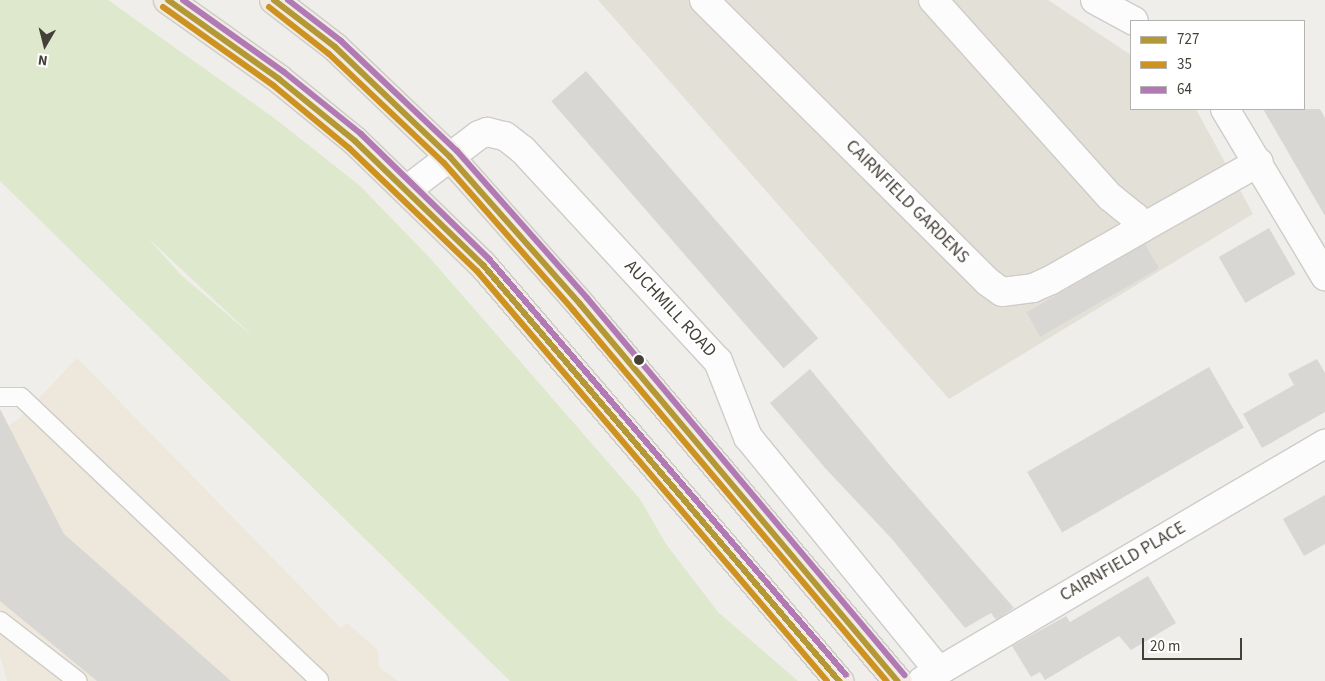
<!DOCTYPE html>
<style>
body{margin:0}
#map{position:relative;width:1325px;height:681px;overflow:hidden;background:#f0eeea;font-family:"Source Sans 3",sans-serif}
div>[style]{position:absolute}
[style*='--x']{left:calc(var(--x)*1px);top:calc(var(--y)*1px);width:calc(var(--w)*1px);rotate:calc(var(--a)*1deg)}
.residential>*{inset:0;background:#e3e0d8}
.commercial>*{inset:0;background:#eee7db}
.green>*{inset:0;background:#dde8cc}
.building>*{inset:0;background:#d9d7d3;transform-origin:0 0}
.roads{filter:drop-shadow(1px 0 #ceccc8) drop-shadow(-1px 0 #ceccc8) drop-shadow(0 1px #ceccc8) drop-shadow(0 -1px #ceccc8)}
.lane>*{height:18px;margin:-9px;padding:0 9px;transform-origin:9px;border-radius:9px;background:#fdfcfc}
.street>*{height:28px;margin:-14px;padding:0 14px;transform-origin:14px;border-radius:14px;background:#fdfcfc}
.primary>*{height:28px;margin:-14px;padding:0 14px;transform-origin:14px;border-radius:14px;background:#f0ece4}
.bus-1>*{height:6px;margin:-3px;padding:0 3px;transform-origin:3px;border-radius:3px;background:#b59836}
.bus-2>*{height:6px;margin:-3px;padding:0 3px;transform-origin:3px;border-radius:3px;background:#cd9220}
.bus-3>*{height:6px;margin:-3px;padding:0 3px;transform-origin:3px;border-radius:3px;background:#b17ab5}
.dots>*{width:14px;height:14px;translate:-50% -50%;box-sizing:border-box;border:2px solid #fff;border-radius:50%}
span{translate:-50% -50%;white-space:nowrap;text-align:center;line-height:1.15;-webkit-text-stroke:4px #fff;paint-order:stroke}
.street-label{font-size:18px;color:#454037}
.legend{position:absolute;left:1130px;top:20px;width:175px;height:90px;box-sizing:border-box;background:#fff;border:1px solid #b5b3af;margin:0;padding:6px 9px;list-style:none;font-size:15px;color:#454037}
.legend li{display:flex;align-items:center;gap:10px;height:25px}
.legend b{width:25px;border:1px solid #b5b3af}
.north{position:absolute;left:20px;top:20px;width:50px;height:50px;-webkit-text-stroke:4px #fff;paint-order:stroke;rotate:188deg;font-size:14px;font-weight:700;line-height:20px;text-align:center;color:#454037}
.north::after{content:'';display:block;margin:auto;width:18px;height:22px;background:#454037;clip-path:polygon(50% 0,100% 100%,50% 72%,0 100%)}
.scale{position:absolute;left:1142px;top:638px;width:100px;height:22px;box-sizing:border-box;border:2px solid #454037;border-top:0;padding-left:6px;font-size:15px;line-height:18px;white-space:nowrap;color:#454037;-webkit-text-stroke:4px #fff;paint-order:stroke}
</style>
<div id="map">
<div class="residential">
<i style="clip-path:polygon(598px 0,1048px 0,1131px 55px,1131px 109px,1196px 109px,1253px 214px,949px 399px)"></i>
</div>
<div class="commercial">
<i style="clip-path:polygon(77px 358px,341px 628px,347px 623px,378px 650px,379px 667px,398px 681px,7px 681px,0 656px,0 431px,20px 418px)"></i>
</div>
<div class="green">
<i style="clip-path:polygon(evenodd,0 0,108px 0,274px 118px,359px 185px,429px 257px,640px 499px,666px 544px,718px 612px,798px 681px,510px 681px,0 181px,0 0,148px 238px,256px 339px,181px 275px,148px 238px)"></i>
</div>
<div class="building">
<i style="left:586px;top:71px;width:354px;height:46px;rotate:49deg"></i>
<i style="clip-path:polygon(1263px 109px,1320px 109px,1325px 118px,1325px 216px)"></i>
<i style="left:1269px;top:228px;width:53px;height:58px;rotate:60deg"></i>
<i style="left:1145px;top:244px;width:28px;height:137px;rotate:60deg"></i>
<i style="clip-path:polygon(1317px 359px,1325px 373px,1325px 412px,1262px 448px,1243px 414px,1294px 385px,1288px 374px)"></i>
<i style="left:1209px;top:367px;width:70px;height:210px;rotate:60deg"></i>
<i style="clip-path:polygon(810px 369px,893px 469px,1014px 608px,996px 620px,991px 613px,965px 628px,892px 539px,826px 469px,770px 403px)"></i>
<i style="clip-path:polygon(0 409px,64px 534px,231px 681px,97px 681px,0 601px)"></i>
<i style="clip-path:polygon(1325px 495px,1325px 544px,1304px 556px,1283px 519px)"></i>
<i style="clip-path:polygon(1148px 576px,1176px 623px,1131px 650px,1119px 636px,1045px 680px,1040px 672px,1031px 677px,1012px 646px,1066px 616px,1070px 622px)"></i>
</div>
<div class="roads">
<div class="lane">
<i style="--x:0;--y:397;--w:21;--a:0"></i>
<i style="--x:21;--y:397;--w:411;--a:43.5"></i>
<i style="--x:0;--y:621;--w:98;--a:37.6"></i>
</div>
<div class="street">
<i style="--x:704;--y:0;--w:400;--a:44.8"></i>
<i style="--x:988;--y:282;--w:17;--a:36"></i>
<i style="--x:1002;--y:292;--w:31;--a:-7"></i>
<i style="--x:1033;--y:288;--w:20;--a:-24"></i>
<i style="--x:1051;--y:280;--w:105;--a:-29.7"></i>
<i style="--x:1142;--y:228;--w:13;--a:-122"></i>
<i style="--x:1135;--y:217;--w:32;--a:-141"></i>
<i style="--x:1110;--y:197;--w:265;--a:-131.9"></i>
<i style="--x:1095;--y:0;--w:44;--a:28.3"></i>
<i style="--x:1225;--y:109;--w:195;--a:59.1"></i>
<i style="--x:408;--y:189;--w:89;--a:-37.3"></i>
<i style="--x:479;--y:135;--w:9;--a:-21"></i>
<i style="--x:487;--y:132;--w:18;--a:13"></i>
<i style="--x:505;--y:136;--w:23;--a:38"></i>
<i style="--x:523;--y:150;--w:287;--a:47.3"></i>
<i style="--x:718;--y:361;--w:82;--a:68.5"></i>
<i style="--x:748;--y:437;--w:299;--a:50.8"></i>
<i style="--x:1142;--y:228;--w:134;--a:-29.4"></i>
<i style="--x:922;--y:681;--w:468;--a:-30.5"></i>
</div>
<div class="primary">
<i style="--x:168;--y:0;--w:136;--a:35.4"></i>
<i style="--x:279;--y:79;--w:98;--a:39.2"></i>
<i style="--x:355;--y:141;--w:178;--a:44.1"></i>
<i style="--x:483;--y:265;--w:548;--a:49.44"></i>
<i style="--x:274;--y:0;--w:77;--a:37.6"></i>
<i style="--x:335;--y:47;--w:159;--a:43.7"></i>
<i style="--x:450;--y:157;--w:196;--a:48.5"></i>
<i style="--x:580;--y:304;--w:493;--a:49.9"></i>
</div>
</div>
<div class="bus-1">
<i style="--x:168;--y:0;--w:136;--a:35.4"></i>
<i style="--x:279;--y:79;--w:98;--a:39.2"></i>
<i style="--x:355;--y:141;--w:178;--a:44.1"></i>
<i style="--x:483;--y:265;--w:548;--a:49.44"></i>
<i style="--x:274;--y:0;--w:77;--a:37.6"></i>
<i style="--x:335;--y:47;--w:159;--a:43.7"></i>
<i style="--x:450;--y:157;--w:196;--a:48.5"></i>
<i style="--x:580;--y:304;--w:493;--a:49.9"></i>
</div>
<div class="bus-2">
<i style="--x:163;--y:7;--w:136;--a:35.4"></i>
<i style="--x:274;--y:86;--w:97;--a:39.6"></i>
<i style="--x:349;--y:148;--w:178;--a:43.9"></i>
<i style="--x:477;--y:271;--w:539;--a:49.51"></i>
<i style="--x:269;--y:7;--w:76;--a:38.1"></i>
<i style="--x:329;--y:54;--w:158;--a:43.5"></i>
<i style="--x:444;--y:163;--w:196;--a:48.7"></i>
<i style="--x:573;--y:310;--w:486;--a:49.8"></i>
</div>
<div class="bus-3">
<i style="--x:183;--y:0;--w:124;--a:35.5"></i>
<i style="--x:284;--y:72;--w:99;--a:38.8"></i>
<i style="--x:361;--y:134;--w:179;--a:44.3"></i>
<i style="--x:489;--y:259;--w:548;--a:49.36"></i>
<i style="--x:288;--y:0;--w:67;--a:37.7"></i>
<i style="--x:341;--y:41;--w:160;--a:43.5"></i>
<i style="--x:457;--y:151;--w:196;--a:48.5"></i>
<i style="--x:587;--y:298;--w:493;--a:49.9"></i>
</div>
<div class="dots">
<i style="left:639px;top:360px;background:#454037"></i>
</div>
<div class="street-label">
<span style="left:907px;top:202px;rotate:45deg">CAIRNFIELD GARDENS</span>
<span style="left:670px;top:309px;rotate:47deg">AUCHMILL ROAD</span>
<span style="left:1123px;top:562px;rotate:-30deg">CAIRNFIELD PLACE</span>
</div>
<ul class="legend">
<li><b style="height:6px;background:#b59836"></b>727</li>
<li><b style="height:6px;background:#cd9220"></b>35</li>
<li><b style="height:6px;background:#b17ab5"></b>64</li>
</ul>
<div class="north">N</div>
<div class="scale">20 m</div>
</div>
